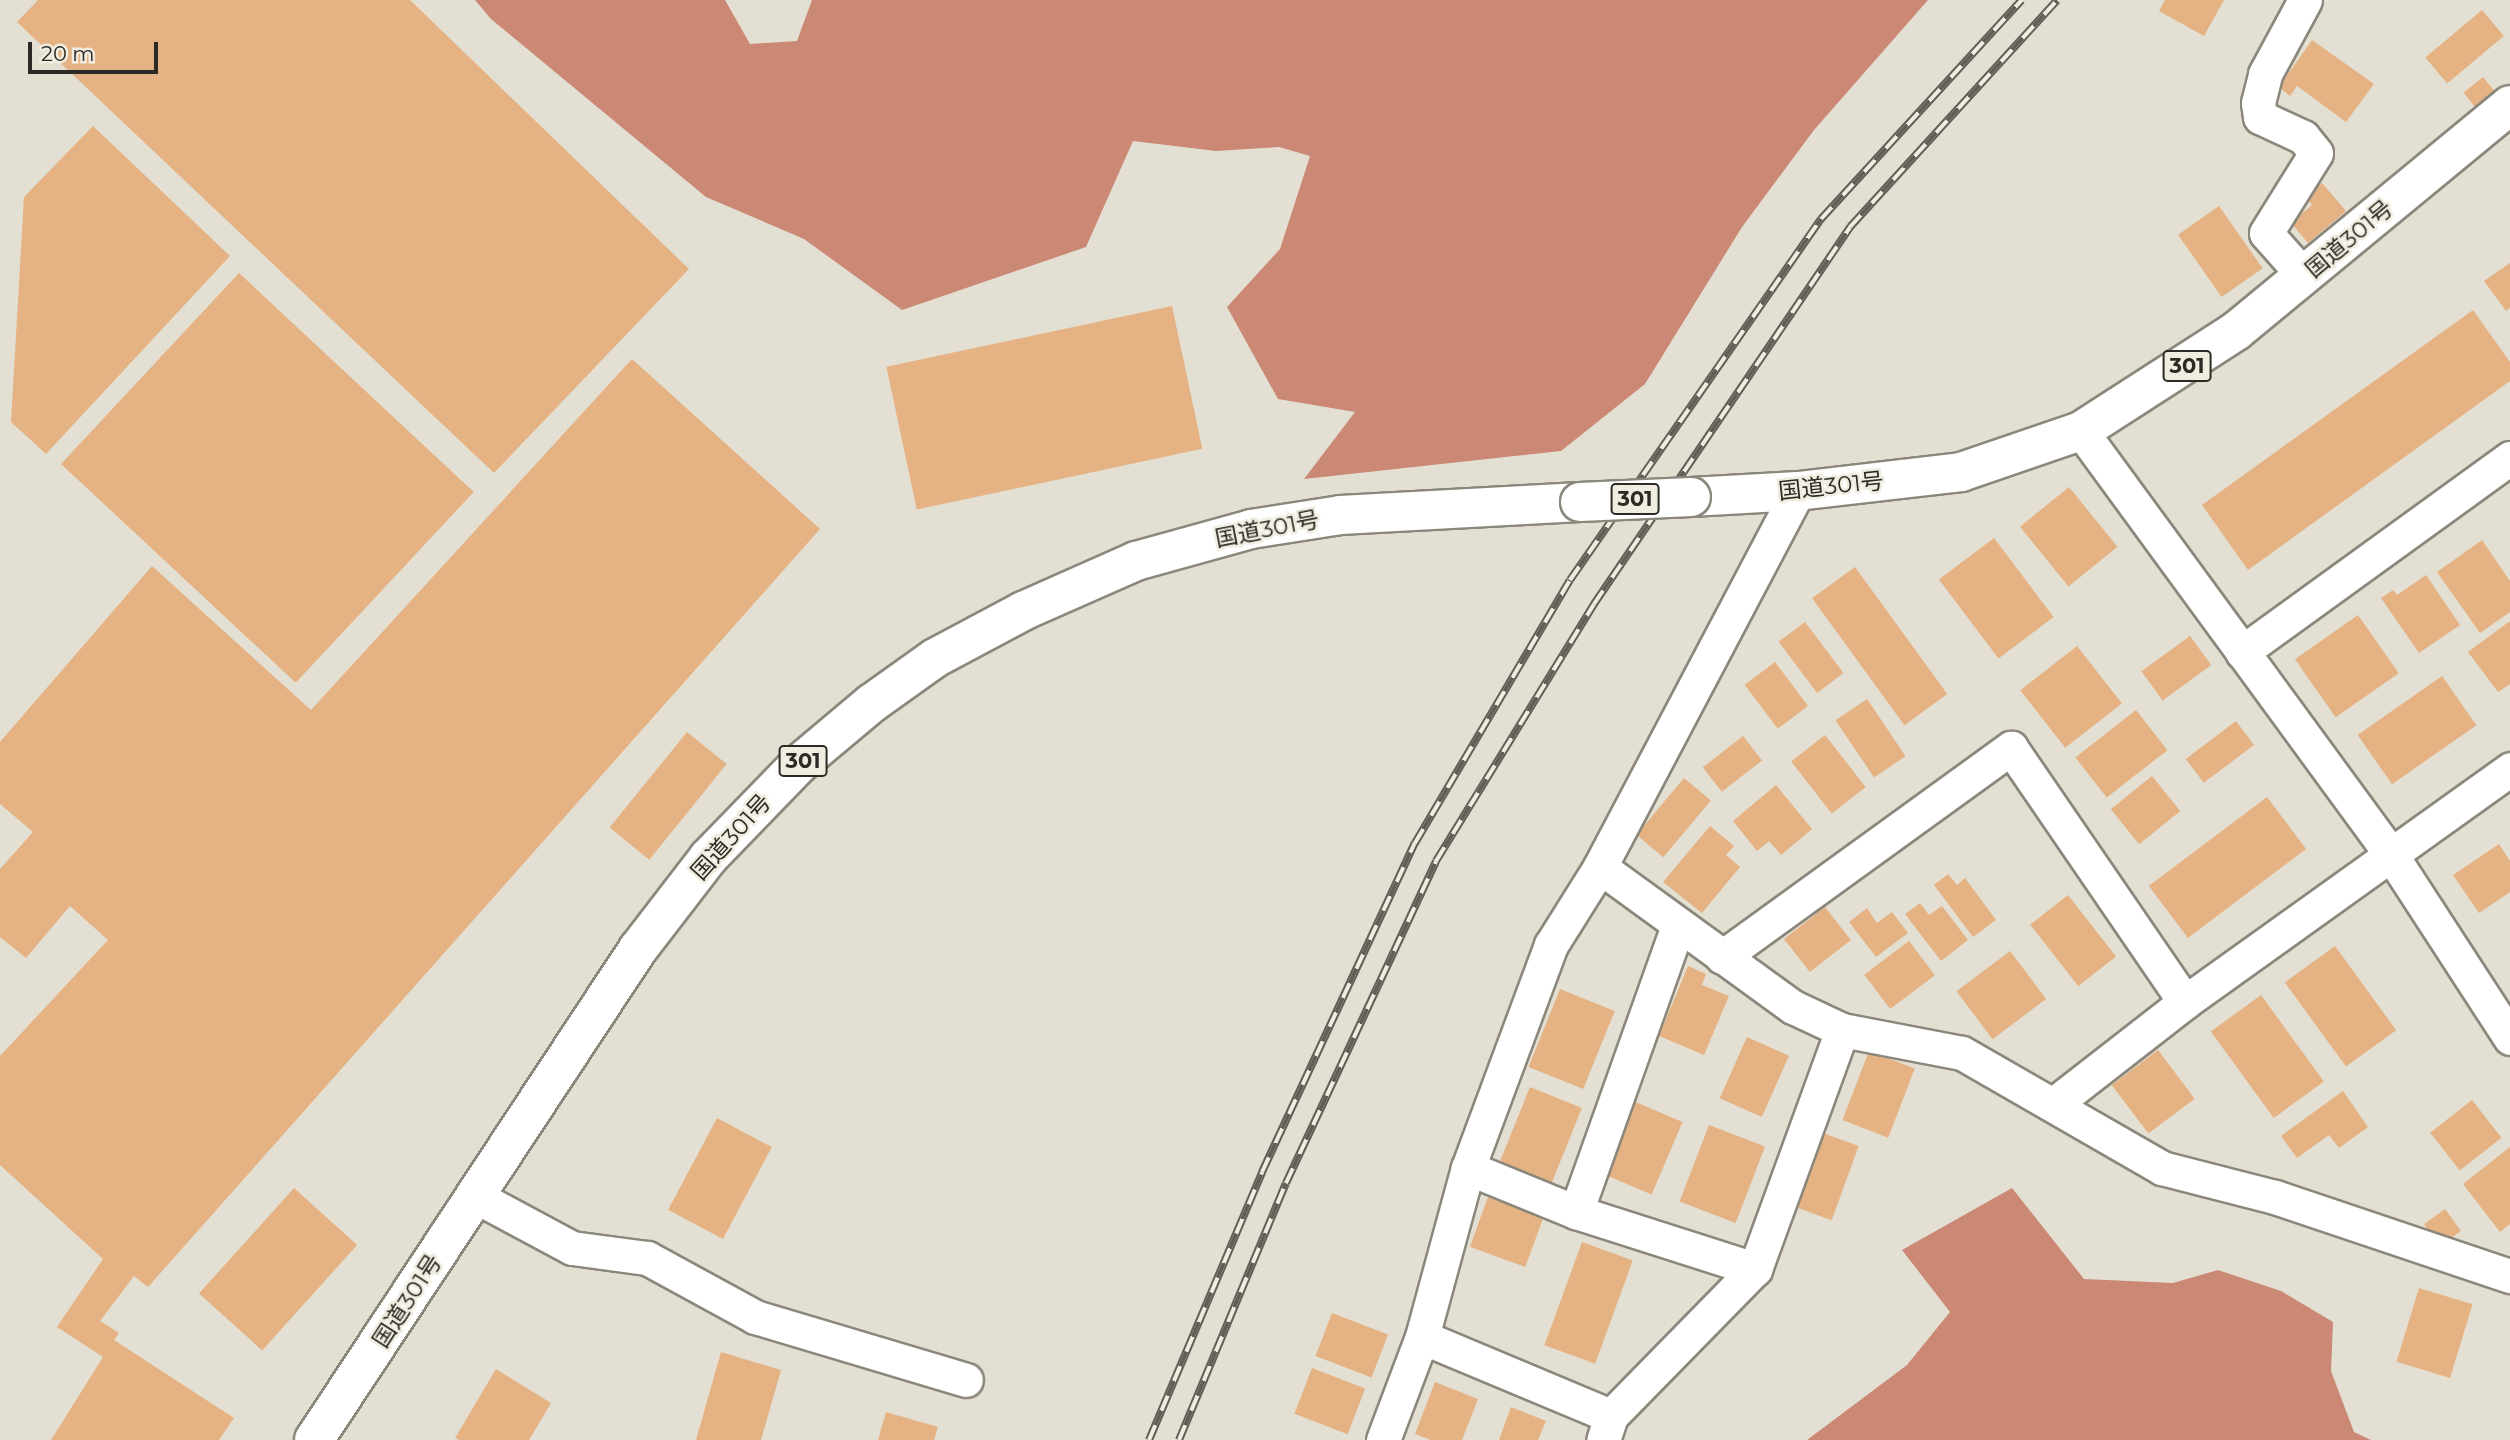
<!DOCTYPE html>
<meta charset="utf-8">
<style>
body{margin:0}
#map{position:relative;width:2510px;height:1440px;overflow:hidden;background:#e3dfd2;font-family:Montserrat,"Noto Sans JP",sans-serif}
div>[style]{position:absolute}
[style*='--x']{left:calc(var(--x)*1px);top:calc(var(--y)*1px);width:calc(var(--w)*1px);rotate:calc(var(--a)*1deg)}
.forest>*{inset:0;background:#ca8875}
.building>*{inset:0;background:#e5b383;transform-origin:0 0}
.roads{filter:drop-shadow(2px 0 #8b877b) drop-shadow(-2px 0 #8b877b) drop-shadow(0 2px #8b877b) drop-shadow(0 -2px #8b877b)}
.street>*{height:33px;margin:-16.5px;padding:0 16.5px;transform-origin:16.5px;border-radius:16.5px;background:#fff}
.highway>*{height:38px;margin:-19px;padding:0 19px;transform-origin:19px;border-radius:19px;background:#fff}
.rail>*{height:8px;margin-top:-4px;transform-origin:0;background:repeating-linear-gradient(90deg,#f0ecdf 0 16px,#615f58 0 32px);box-sizing:border-box;border-block:2px solid #615f58}
.bridges{filter:drop-shadow(2px 0 #8b877b) drop-shadow(-2px 0 #8b877b) drop-shadow(0 2px #8b877b) drop-shadow(0 -2px #8b877b)}
.highway-bridge>*{height:38px;margin:-19px;padding:0 19px;transform-origin:19px;border-radius:19px;background:#fff}
span{translate:-50% -50%;white-space:nowrap;text-align:center;line-height:1.15;-webkit-text-stroke:5px #f0ecdf;paint-order:stroke}
.shield-label span{padding:2px 5px;background:#f0ecdf;border:2px solid;border-radius:5px;-webkit-text-stroke-width:0}
.shield-label{font-size:21px;color:#2b2a25;font-weight:700}
.street-label{font-size:23px;color:#2b2a25}
.scale{position:absolute;left:28px;top:42px;width:130px;height:32px;box-sizing:border-box;border:4px solid #2b2a25;border-top:0;padding-left:9px;font-size:21px;line-height:24px;white-space:nowrap;color:#2b2a25;-webkit-text-stroke:5px #f0ecdf;paint-order:stroke}
</style>
<div id="map">
<div class="forest">
<i style="clip-path:polygon(475px 0,725px 0,750px 44px,797px 41px,812px 0,1928px 0,1814px 130px,1742px 227px,1645px 384px,1561px 451px,1304px 479px,1355px 412px,1278px 399px,1227px 307px,1280px 249px,1310px 156px,1279px 147px,1216px 151px,1133px 141px,1086px 247px,902px 310px,804px 239px,706px 197px,491px 19px)"></i>
<i style="clip-path:polygon(2012px 1188px,2084px 1279px,2173px 1283px,2218px 1270px,2281px 1291px,2333px 1322px,2331px 1371px,2354px 1432px,2371px 1440px,1807px 1440px,1907px 1365px,1950px 1312px,1902px 1250px)"></i>
</div>
<div class="building">
<i style="clip-path:polygon(38px 0,410px 0,689px 269px,494px 473px,17px 22px)"></i>
<i style="clip-path:polygon(2165px 0,2224px 0,2204px 36px,2159px 11px)"></i>
<i style="left:2482px;top:10px;width:34px;height:74px;rotate:50deg"></i>
<i style="clip-path:polygon(2312px 40px,2374px 84px,2346px 122px,2297px 86px,2290px 96px,2279px 87px)"></i>
<i style="left:2483px;top:77px;width:21px;height:25px;rotate:51deg"></i>
<i style="clip-path:polygon(93px 126px,230px 256px,46px 454px,11px 422px,24px 197px)"></i>
<i style="clip-path:polygon(2322px 183px,2346px 211px,2308px 243px,2291px 223px,2312px 205px,2305px 197px)"></i>
<i style="left:2219px;top:206px;width:76px;height:50px;rotate:55deg"></i>
<i style="clip-path:polygon(2510px 263px,2510px 308px,2506px 311px,2484px 281px)"></i>
<i style="left:239px;top:273px;width:321px;height:261px;rotate:43deg"></i>
<i style="left:1172px;top:306px;width:146px;height:292px;rotate:78deg"></i>
<i style="clip-path:polygon(2473px 310px,2510px 362px,2510px 381px,2248px 570px,2202px 505px)"></i>
<i style="clip-path:polygon(632px 359px,820px 529px,148px 1287px,134px 1276px,100px 1321px,119px 1333px,114px 1340px,234px 1418px,219px 1440px,51px 1440px,103px 1357px,57px 1327px,103px 1259px,0 1165px,0 1056px,108px 940px,70px 906px,26px 958px,0 937px,0 869px,33px 832px,0 804px,0 742px,152px 566px,311px 710px)"></i>
<i style="left:2069px;top:487px;width:77px;height:63px;rotate:51deg"></i>
<i style="left:1994px;top:538px;width:99px;height:69px;rotate:53deg"></i>
<i style="clip-path:polygon(2482px 540px,2510px 581px,2510px 612px,2480px 633px,2437px 572px)"></i>
<i style="left:1855px;top:567px;width:157px;height:53px;rotate:54deg"></i>
<i style="clip-path:polygon(2426px 575px,2460px 625px,2419px 653px,2381px 598px,2393px 590px,2397px 595px)"></i>
<i style="left:2358px;top:615px;width:71px;height:77px;rotate:55deg"></i>
<i style="clip-path:polygon(2510px 621px,2510px 684px,2498px 692px,2468px 652px)"></i>
<i style="left:1805px;top:622px;width:64px;height:33px;rotate:53deg"></i>
<i style="left:2190px;top:636px;width:36px;height:60px;rotate:54deg"></i>
<i style="left:2077px;top:646px;width:73px;height:72px;rotate:52deg"></i>
<i style="left:1775px;top:662px;width:55px;height:38px;rotate:53deg"></i>
<i style="left:2442px;top:676px;width:60px;height:103px;rotate:55deg"></i>
<i style="left:1867px;top:699px;width:69px;height:38px;rotate:56deg"></i>
<i style="left:2136px;top:710px;width:51px;height:77px;rotate:52deg"></i>
<i style="left:2236px;top:721px;width:30px;height:63px;rotate:53deg"></i>
<i style="left:687px;top:732px;width:51px;height:123px;rotate:39deg"></i>
<i style="left:1825px;top:735px;width:66px;height:43px;rotate:52deg"></i>
<i style="left:1743px;top:736px;width:31px;height:51px;rotate:52deg"></i>
<i style="left:2152px;top:776px;width:45px;height:53px;rotate:51deg"></i>
<i style="left:1684px;top:778px;width:35px;height:74px;rotate:40deg"></i>
<i style="clip-path:polygon(1776px 785px,1812px 829px,1781px 855px,1769px 841px,1757px 851px,1733px 821px)"></i>
<i style="left:2267px;top:797px;width:65px;height:148px;rotate:53deg"></i>
<i style="clip-path:polygon(1710px 826px,1734px 846px,1726px 855px,1740px 867px,1702px 913px,1663px 882px)"></i>
<i style="clip-path:polygon(2499px 844px,2510px 861px,2510px 892px,2479px 913px,2453px 875px)"></i>
<i style="clip-path:polygon(1948px 874px,1957px 885px,1965px 878px,1996px 920px,1973px 937px,1934px 885px)"></i>
<i style="left:2068px;top:895px;width:78px;height:48px;rotate:52deg"></i>
<i style="clip-path:polygon(1920px 903px,1929px 915px,1942px 906px,1968px 940px,1941px 961px,1905px 914px)"></i>
<i style="left:1825px;top:907px;width:42px;height:52px;rotate:52deg"></i>
<i style="clip-path:polygon(1867px 908px,1877px 923px,1892px 912px,1908px 933px,1876px 957px,1849px 922px)"></i>
<i style="left:1909px;top:941px;width:43px;height:56px;rotate:53deg"></i>
<i style="left:2335px;top:946px;width:104px;height:62px;rotate:54deg"></i>
<i style="left:2010px;top:951px;width:60px;height:67px;rotate:53deg"></i>
<i style="clip-path:polygon(1688px 966px,1706px 974px,1702px 985px,1729px 996px,1704px 1055px,1659px 1036px)"></i>
<i style="left:1560px;top:989px;width:59px;height:84px;rotate:22deg"></i>
<i style="left:2261px;top:995px;width:107px;height:62px;rotate:54deg"></i>
<i style="left:1747px;top:1037px;width:46px;height:67px;rotate:24deg"></i>
<i style="left:2158px;top:1050px;width:61px;height:58px;rotate:53deg"></i>
<i style="left:1869px;top:1051px;width:49px;height:74px;rotate:21deg"></i>
<i style="left:1530px;top:1087px;width:56px;height:87px;rotate:22deg"></i>
<i style="clip-path:polygon(2343px 1091px,2368px 1127px,2339px 1148px,2329px 1135px,2297px 1158px,2281px 1136px)"></i>
<i style="left:1631px;top:1100px;width:56px;height:79px;rotate:23deg"></i>
<i style="left:2472px;top:1100px;width:48px;height:53px;rotate:52deg"></i>
<i style="left:717px;top:1118px;width:62px;height:104px;rotate:28deg"></i>
<i style="left:1709px;top:1125px;width:60px;height:82px;rotate:21deg"></i>
<i style="left:1823px;top:1133px;width:38px;height:79px;rotate:20deg"></i>
<i style="clip-path:polygon(2510px 1147px,2510px 1224px,2500px 1232px,2463px 1184px)"></i>
<i style="left:294px;top:1188px;width:85px;height:142px;rotate:42deg"></i>
<i style="left:1488px;top:1197px;width:59px;height:53px;rotate:20deg"></i>
<i style="left:2445px;top:1209px;width:27px;height:26px;rotate:54deg"></i>
<i style="left:1582px;top:1242px;width:54px;height:110px;rotate:20deg"></i>
<i style="left:2419px;top:1288px;width:56px;height:77px;rotate:17deg"></i>
<i style="left:1332px;top:1313px;width:60px;height:46px;rotate:21deg"></i>
<i style="clip-path:polygon(721px 1352px,781px 1370px,761px 1440px,696px 1440px)"></i>
<i style="left:1312px;top:1368px;width:57px;height:49px;rotate:21deg"></i>
<i style="clip-path:polygon(496px 1369px,551px 1403px,529px 1440px,459px 1440px,455px 1438px)"></i>
<i style="clip-path:polygon(1435px 1382px,1478px 1399px,1462px 1440px,1431px 1440px,1415px 1434px)"></i>
<i style="clip-path:polygon(1511px 1407px,1546px 1421px,1538px 1440px,1499px 1440px)"></i>
<i style="clip-path:polygon(886px 1412px,938px 1427px,934px 1440px,878px 1440px)"></i>
</div>
<div class="roads">
<div class="street">
<i style="--x:2304;--y:276;--w:57;--a:-131.5"></i>
<i style="--x:2266;--y:233;--w:94;--a:-58"></i>
<i style="--x:2316;--y:153;--w:21;--a:-129"></i>
<i style="--x:2303;--y:137;--w:47;--a:-155.1"></i>
<i style="--x:2260;--y:117;--w:14;--a:-98"></i>
<i style="--x:2258;--y:103;--w:30;--a:-76"></i>
<i style="--x:2265;--y:74;--w:84;--a:-61.6"></i>
<i style="--x:2081;--y:431;--w:527;--a:53.8"></i>
<i style="--x:2392;--y:856;--w:217;--a:57"></i>
<i style="--x:1798;--y:491;--w:425;--a:117.8"></i>
<i style="--x:1600;--y:867;--w:238;--a:36"></i>
<i style="--x:1793;--y:1007;--w:54;--a:25.1"></i>
<i style="--x:1842;--y:1030;--w:122;--a:10.9"></i>
<i style="--x:1962;--y:1053;--w:231;--a:29.9"></i>
<i style="--x:2162;--y:1168;--w:117;--a:14.4"></i>
<i style="--x:2275;--y:1197;--w:248;--a:18.6"></i>
<i style="--x:2242;--y:652;--w:331;--a:-35.9"></i>
<i style="--x:1722;--y:957;--w:357;--a:-35.9"></i>
<i style="--x:2011;--y:748;--w:308;--a:55.6"></i>
<i style="--x:2054;--y:1104;--w:166;--a:-37.9"></i>
<i style="--x:2185;--y:1002;--w:400;--a:-35.6"></i>
<i style="--x:1468;--y:1168;--w:117;--a:22.2"></i>
<i style="--x:1576;--y:1212;--w:188;--a:17.7"></i>
<i style="--x:475;--y:1196;--w:110;--a:28.2"></i>
<i style="--x:572;--y:1248;--w:76;--a:7.6"></i>
<i style="--x:647;--y:1258;--w:123;--a:28.6"></i>
<i style="--x:755;--y:1317;--w:220;--a:16.6"></i>
<i style="--x:1576;--y:1212;--w:304;--a:-70.4"></i>
<i style="--x:1422;--y:1337;--w:205;--a:22.7"></i>
<i style="--x:1611;--y:1416;--w:25;--a:108"></i>
<i style="--x:1611;--y:1416;--w:206;--a:-45.6"></i>
<i style="--x:1755;--y:1269;--w:254;--a:-70"></i>
<i style="--x:1383;--y:1440;--w:110;--a:-69.3"></i>
<i style="--x:1422;--y:1337;--w:175;--a:-74.8"></i>
<i style="--x:1468;--y:1168;--w:238;--a:-69.6"></i>
<i style="--x:1551;--y:945;--w:92;--a:-57.9"></i>
</div>
<div class="highway">
<i style="--x:1691;--y:497;--w:107;--a:-3.2"></i>
<i style="--x:1798;--y:491;--w:164;--a:-6.6"></i>
<i style="--x:1961;--y:472;--w:127;--a:-18.9"></i>
<i style="--x:2081;--y:431;--w:184;--a:-32.8"></i>
<i style="--x:2236;--y:331;--w:355;--a:-39.5"></i>
<i style="--x:314;--y:1440;--w:588;--a:-56.58"></i>
<i style="--x:638;--y:949;--w:115;--a:-52.4"></i>
<i style="--x:708;--y:858;--w:129;--a:-45.9"></i>
<i style="--x:798;--y:765;--w:97;--a:-40"></i>
<i style="--x:872;--y:703;--w:77;--a:-35.5"></i>
<i style="--x:935;--y:658;--w:100;--a:-28.1"></i>
<i style="--x:1023;--y:611;--w:124;--a:-23.9"></i>
<i style="--x:1136;--y:561;--w:119;--a:-15.5"></i>
<i style="--x:1251;--y:529;--w:91;--a:-8.8"></i>
<i style="--x:1341;--y:515;--w:239;--a:-3.1"></i>
</div>
</div>
<div class="rail">
<i style="--x:1149;--y:1440;--w:291;--a:-67.1"></i>
<i style="--x:1262;--y:1172;--w:363;--a:-65.1"></i>
<i style="--x:1415;--y:843;--w:305;--a:-59.5"></i>
<i style="--x:1570;--y:580;--w:440;--a:-55.2"></i>
<i style="--x:1821;--y:219;--w:297;--a:-47.5"></i>
<i style="--x:1179;--y:1440;--w:278;--a:-67.4"></i>
<i style="--x:1286;--y:1183;--w:355;--a:-65"></i>
<i style="--x:1436;--y:861;--w:302;--a:-58.4"></i>
<i style="--x:1594;--y:604;--w:456;--a:-55.8"></i>
<i style="--x:1850;--y:227;--w:307;--a:-47.6"></i>
</div>
<div class="bridges">
<div class="highway-bridge">
<i style="--x:1580;--y:502;--w:111;--a:-2.6"></i>
</div>
</div>
<div class="shield-label">
<span style="left:2187px;top:366px">301</span>
<span style="left:1635px;top:499px">301</span>
<span style="left:803px;top:761px">301</span>
</div>
<div class="street-label">
<span style="left:2349px;top:239px;rotate:-40deg">国道301号</span>
<span style="left:1831px;top:486px;rotate:-6deg">国道301号</span>
<span style="left:1267px;top:529px;rotate:-11deg">国道301号</span>
<span style="left:731px;top:837px;rotate:-48deg">国道301号</span>
<span style="left:407px;top:1301px;rotate:-57deg">国道301号</span>
</div>
<div class="scale">20 m</div>
</div>
